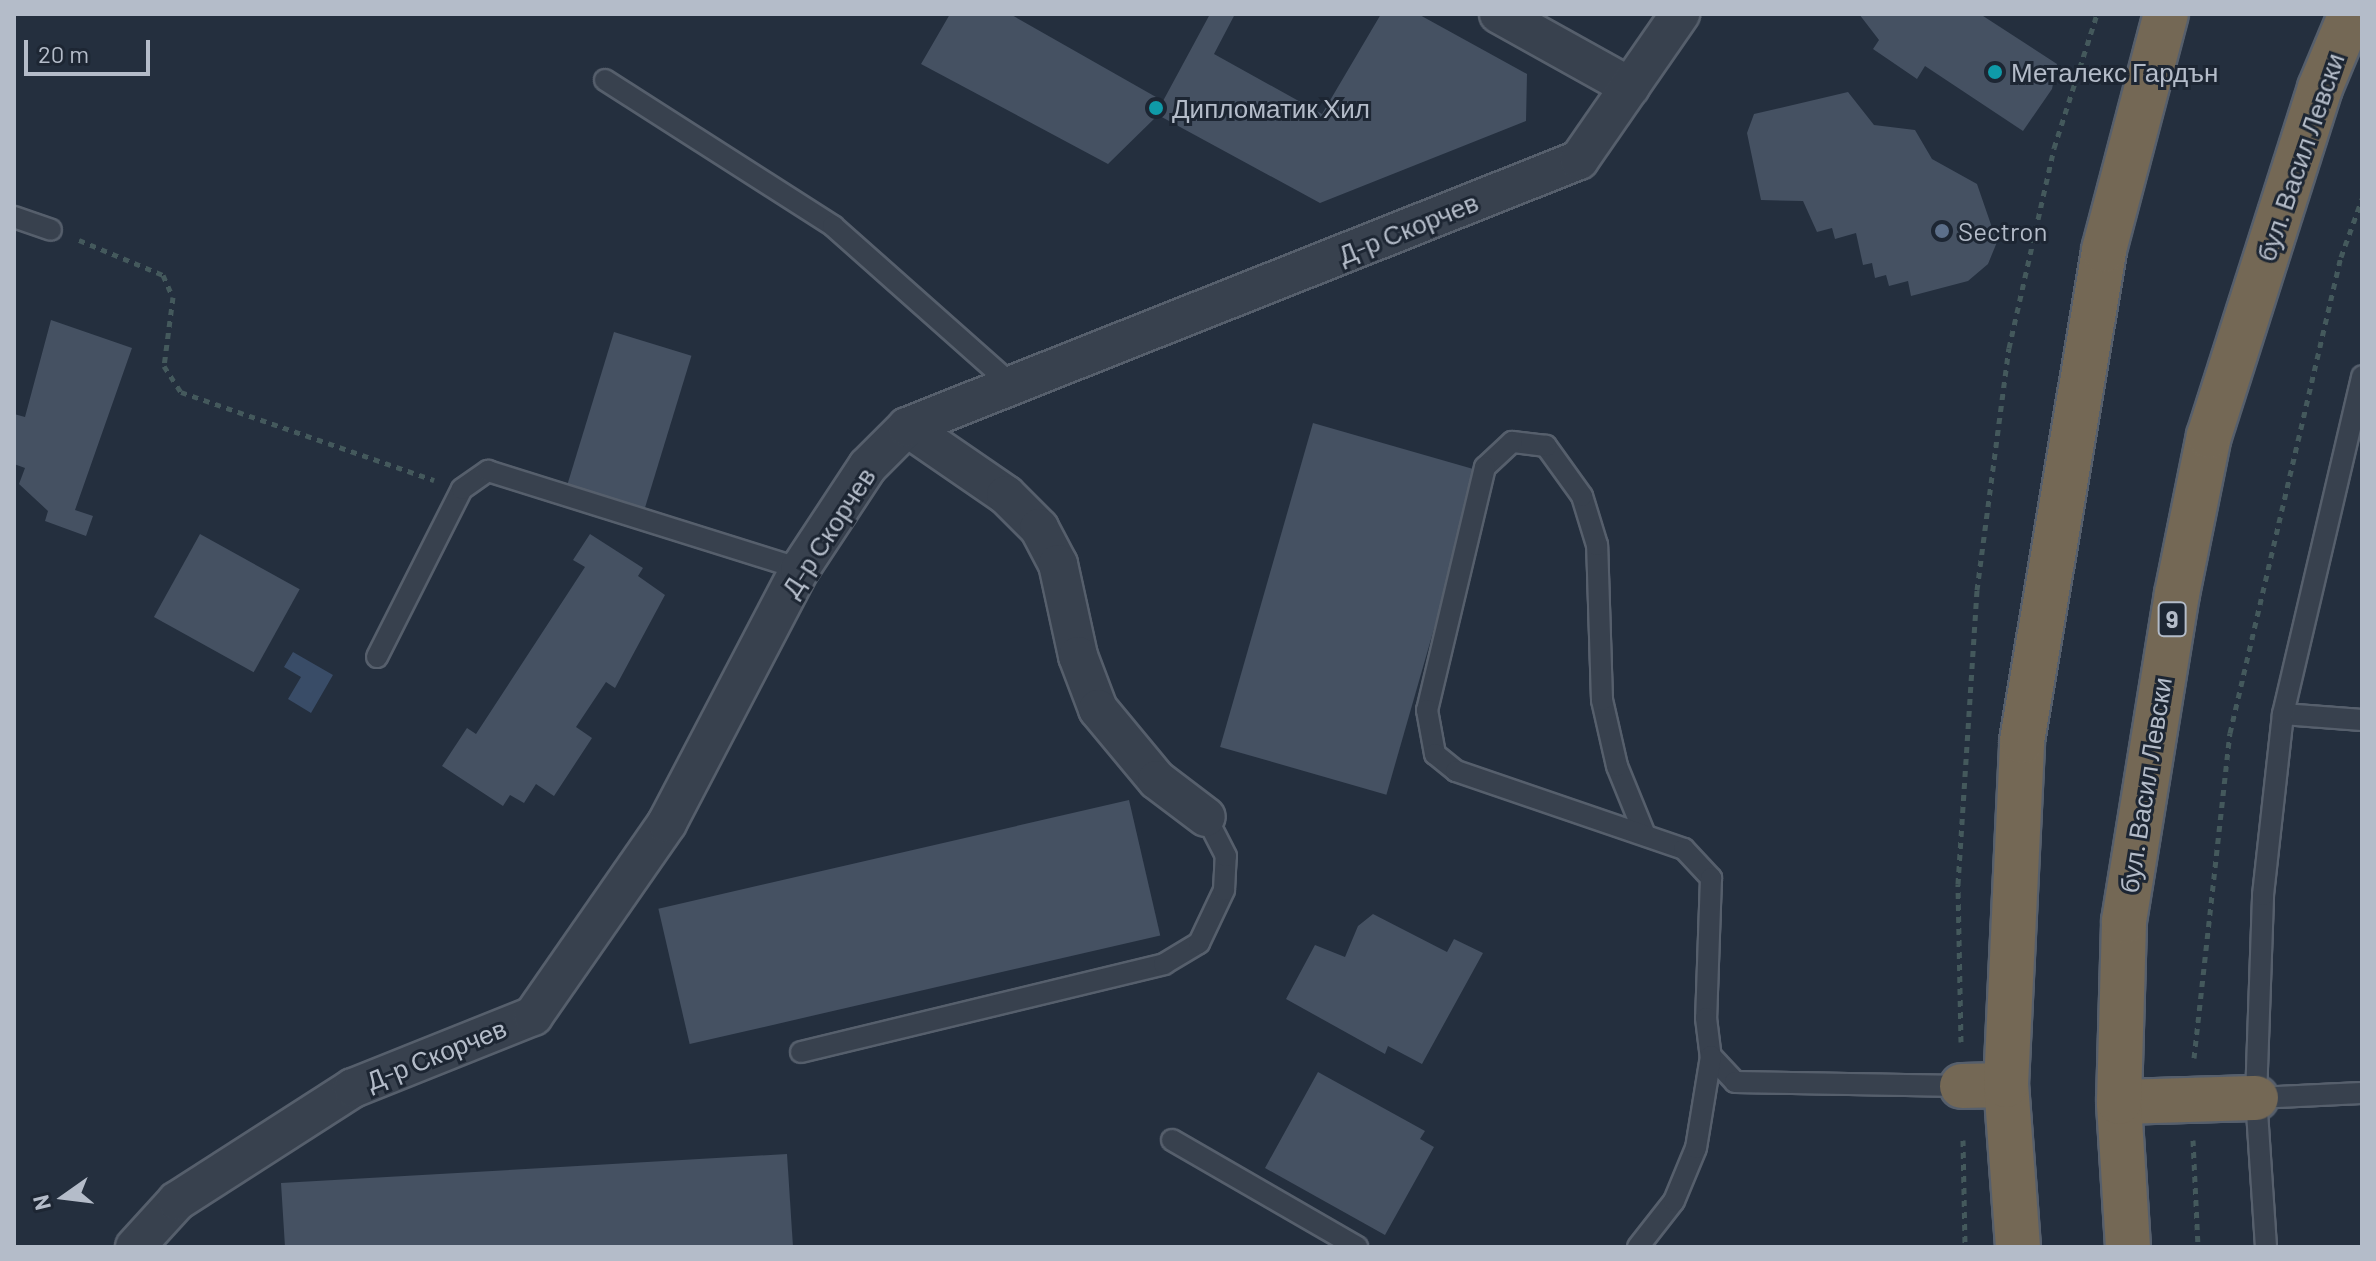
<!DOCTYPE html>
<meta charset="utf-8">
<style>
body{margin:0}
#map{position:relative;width:2376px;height:1261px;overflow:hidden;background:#242f3e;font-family:Barlow,sans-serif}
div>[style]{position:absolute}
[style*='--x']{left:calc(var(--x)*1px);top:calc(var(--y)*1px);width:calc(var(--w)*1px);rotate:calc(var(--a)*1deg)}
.water>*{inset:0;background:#394c67}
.building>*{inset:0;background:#455162;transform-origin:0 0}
.path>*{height:5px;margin-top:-2.5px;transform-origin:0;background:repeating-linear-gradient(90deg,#44595c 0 6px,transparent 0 12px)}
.roads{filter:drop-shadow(2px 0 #565f6c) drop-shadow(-2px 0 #565f6c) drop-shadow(0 2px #565f6c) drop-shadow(0 -2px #565f6c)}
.lane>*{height:20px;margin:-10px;padding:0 10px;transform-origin:10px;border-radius:10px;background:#38414e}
.street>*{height:38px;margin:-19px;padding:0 19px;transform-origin:19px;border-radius:19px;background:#38414e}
.highway>*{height:44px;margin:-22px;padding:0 22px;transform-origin:22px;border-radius:22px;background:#746855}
.dots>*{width:22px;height:22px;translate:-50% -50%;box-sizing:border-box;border:4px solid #1d2633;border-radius:50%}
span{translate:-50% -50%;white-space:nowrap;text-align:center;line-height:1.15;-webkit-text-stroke:6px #1d2633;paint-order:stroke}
.shield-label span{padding:2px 6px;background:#1d2633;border:2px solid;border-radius:6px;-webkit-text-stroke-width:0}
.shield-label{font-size:24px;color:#b4bcc9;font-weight:700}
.poi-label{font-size:26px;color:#b4bcc9}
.left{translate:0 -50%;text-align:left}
.street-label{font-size:26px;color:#b4bcc9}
.frame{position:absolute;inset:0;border:16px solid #b4bcc9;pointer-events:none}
.north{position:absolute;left:24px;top:1157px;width:80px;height:80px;-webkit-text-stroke:6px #1d2633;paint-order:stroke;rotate:256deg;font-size:22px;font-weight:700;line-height:32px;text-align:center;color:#b4bcc9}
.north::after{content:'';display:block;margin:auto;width:28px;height:36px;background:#b4bcc9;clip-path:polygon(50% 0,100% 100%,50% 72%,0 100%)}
.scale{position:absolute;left:24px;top:40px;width:126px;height:36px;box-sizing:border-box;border:4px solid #b4bcc9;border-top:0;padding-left:10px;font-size:24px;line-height:28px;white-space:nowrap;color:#b4bcc9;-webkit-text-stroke:6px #1d2633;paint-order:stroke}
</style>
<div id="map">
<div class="water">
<i style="clip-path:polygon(293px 652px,333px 675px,311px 713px,288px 699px,301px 677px,284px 667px)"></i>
</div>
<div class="building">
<i style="clip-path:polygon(950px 14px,1010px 14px,1163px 101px,1210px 14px,1235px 14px,1214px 54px,1322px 114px,1381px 14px,1418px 14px,1527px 74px,1526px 121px,1320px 203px,1158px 115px,1108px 164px,921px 64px)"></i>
<i style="clip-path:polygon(1859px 14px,1980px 14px,2057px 64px,2052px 89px,2023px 131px,1925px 66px,1917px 79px,1873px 49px,1879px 40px)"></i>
<i style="clip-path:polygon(1848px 92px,1874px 125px,1915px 130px,1932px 159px,1977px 184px,1997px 242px,1988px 264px,1968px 281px,1911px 296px,1908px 281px,1889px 286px,1886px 275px,1875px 278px,1872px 263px,1863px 265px,1856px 233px,1835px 239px,1832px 228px,1817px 232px,1803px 201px,1761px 200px,1747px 133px,1754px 114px)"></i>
<i style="clip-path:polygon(51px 320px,132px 348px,75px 510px,93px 516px,86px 536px,45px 521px,48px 511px,19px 484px,25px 468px,14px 464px,14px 414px,25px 417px)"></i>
<i style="left:614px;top:332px;width:81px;height:163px;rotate:17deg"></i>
<i style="left:1313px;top:423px;width:173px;height:337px;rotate:16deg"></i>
<i style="left:200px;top:534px;width:114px;height:95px;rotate:29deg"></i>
<i style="clip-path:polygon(590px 534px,643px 568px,638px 576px,665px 595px,615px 688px,606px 682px,576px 727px,592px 738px,554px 796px,536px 784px,524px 803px,510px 795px,503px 806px,442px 766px,467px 728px,476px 734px,585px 567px,573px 560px)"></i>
<i style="left:1129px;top:800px;width:139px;height:483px;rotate:77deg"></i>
<i style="clip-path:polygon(1373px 914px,1447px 952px,1454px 939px,1483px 953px,1422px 1064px,1388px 1046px,1385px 1054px,1286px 999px,1315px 945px,1345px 957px,1358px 926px)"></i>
<i style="clip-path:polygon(1318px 1072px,1425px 1131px,1420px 1139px,1434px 1147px,1385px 1235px,1265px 1168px)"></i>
<i style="clip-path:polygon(787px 1154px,793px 1247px,285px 1247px,281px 1183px)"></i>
</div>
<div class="path">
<i style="--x:79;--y:240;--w:91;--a:22.6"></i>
<i style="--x:163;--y:275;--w:24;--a:66"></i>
<i style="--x:173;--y:297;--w:70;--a:97.4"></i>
<i style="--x:164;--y:366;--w:31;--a:57"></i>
<i style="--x:181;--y:392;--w:268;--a:19.2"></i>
<i style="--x:1961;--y:1042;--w:158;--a:-91.1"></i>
<i style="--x:1958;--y:884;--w:295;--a:-86.3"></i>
<i style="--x:1977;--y:590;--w:244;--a:-82.5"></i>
<i style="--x:2009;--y:348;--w:205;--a:-77.3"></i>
<i style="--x:2054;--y:148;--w:141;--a:-72.2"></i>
<i style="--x:2194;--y:1058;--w:327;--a:-83.7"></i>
<i style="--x:2230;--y:733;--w:489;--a:-76.9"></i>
<i style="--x:2341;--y:257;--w:62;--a:-70.1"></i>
<i style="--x:1963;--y:1140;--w:107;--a:88.9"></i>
<i style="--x:2193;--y:1140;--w:107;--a:87.3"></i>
</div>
<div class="roads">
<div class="lane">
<i style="--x:605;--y:80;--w:271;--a:32.6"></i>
<i style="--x:833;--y:226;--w:241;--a:41.6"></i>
<i style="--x:14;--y:217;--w:39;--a:19"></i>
<i style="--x:377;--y:657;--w:188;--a:-63.2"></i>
<i style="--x:462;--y:489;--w:32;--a:-35"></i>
<i style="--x:488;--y:471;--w:327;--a:17.4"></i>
<i style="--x:2283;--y:714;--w:79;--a:4.3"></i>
<i style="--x:1645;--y:835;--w:74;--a:-112.1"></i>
<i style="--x:1617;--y:766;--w:68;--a:-102.8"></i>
<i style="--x:1602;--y:700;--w:155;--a:-91.8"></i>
<i style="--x:1597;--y:545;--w:51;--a:-107"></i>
<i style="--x:1582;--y:496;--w:62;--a:-125.8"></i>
<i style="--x:1546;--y:446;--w:34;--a:-173"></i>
<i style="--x:1512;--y:442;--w:37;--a:137"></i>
<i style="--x:1485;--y:467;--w:250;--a:103.4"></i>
<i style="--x:1427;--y:710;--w:45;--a:79.7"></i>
<i style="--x:1435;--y:754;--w:27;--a:39"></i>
<i style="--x:1456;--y:771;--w:241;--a:18.9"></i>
<i style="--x:1684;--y:849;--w:40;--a:47"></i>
<i style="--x:1711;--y:878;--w:140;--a:92"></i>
<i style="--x:1706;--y:1018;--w:38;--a:83"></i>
<i style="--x:1711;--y:1056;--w:35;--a:47"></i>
<i style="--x:1735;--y:1082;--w:227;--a:1"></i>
<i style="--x:801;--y:1052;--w:374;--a:-13.6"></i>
<i style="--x:1164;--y:964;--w:41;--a:-31"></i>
<i style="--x:1199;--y:943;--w:59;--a:-64.7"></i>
<i style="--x:1224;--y:890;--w:34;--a:-87"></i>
<i style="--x:1226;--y:856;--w:44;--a:-117.1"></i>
<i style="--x:2256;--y:1098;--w:106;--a:-2.7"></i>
<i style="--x:1172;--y:1140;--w:214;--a:30"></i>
<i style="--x:1638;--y:1247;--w:58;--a:-52"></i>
<i style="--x:1674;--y:1201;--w:57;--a:-67.5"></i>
<i style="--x:1696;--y:1148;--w:93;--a:-80.7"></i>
<i style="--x:2266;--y:1247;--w:149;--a:-93.8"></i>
<i style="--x:2256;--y:1098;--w:203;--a:-88"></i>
<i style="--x:2263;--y:895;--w:182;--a:-83.7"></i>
<i style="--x:2283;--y:714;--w:347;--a:-76.8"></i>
</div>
<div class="street">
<i style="--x:1499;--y:14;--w:150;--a:29.1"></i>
<i style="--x:907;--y:427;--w:120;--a:34.5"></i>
<i style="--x:1006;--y:495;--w:47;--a:45"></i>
<i style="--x:1039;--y:528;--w:41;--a:62.2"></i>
<i style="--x:1058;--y:564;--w:94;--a:77.7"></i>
<i style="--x:1078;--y:656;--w:57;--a:69.3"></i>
<i style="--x:1098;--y:709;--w:92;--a:50.3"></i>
<i style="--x:1157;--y:780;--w:61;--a:37.1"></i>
<i style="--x:135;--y:1247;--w:62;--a:-47.6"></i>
<i style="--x:177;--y:1201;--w:209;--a:-32.7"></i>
<i style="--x:353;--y:1088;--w:194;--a:-21.8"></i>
<i style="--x:533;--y:1016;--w:235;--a:-55.2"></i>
<i style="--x:667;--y:823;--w:287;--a:-62.4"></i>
<i style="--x:800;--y:569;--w:123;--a:-56.6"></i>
<i style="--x:868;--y:466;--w:55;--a:-45"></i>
<i style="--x:907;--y:427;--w:723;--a:-21.67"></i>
<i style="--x:1579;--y:160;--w:178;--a:-55.3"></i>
</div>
<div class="highway">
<i style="--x:1962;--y:1086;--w:44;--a:-1.3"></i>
<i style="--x:2119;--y:1102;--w:137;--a:-1.7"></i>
<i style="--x:2018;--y:1247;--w:162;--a:-94.2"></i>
<i style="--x:2006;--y:1085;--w:344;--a:-87.3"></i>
<i style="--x:2022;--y:741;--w:498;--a:-80.5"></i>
<i style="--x:2104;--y:250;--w:244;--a:-75.3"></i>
<i style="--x:2128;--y:1247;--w:145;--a:-93.6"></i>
<i style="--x:2119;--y:1102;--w:181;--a:-88.4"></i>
<i style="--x:2124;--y:921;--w:331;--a:-80.8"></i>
<i style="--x:2177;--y:594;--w:161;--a:-78.6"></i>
<i style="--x:2209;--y:436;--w:365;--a:-72.3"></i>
<i style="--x:2320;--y:88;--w:80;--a:-67.3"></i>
</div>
</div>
<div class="dots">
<i style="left:1995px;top:72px;background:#0f9aa8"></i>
<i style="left:1156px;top:108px;background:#0f9aa8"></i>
<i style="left:1942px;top:231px;background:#5c6f8a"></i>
</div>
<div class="shield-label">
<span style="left:2172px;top:619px">9</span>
</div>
<div class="poi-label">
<span class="left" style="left:2011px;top:72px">Металекс Гардън</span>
<span class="left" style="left:1172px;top:108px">Дипломатик Хил</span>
<span class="left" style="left:1958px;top:231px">Sectron</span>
</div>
<div class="street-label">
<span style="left:2300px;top:157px;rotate:-71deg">бул. Васил Левски</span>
<span style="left:1408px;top:228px;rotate:-22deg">Д-р Скорчев</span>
<span style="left:828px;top:532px;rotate:-57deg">Д-р Скорчев</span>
<span style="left:2145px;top:785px;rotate:-81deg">бул. Васил Левски</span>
<span style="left:436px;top:1054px;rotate:-22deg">Д-р Скорчев</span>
</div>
<div class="frame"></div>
<div class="north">N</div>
<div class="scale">20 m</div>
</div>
